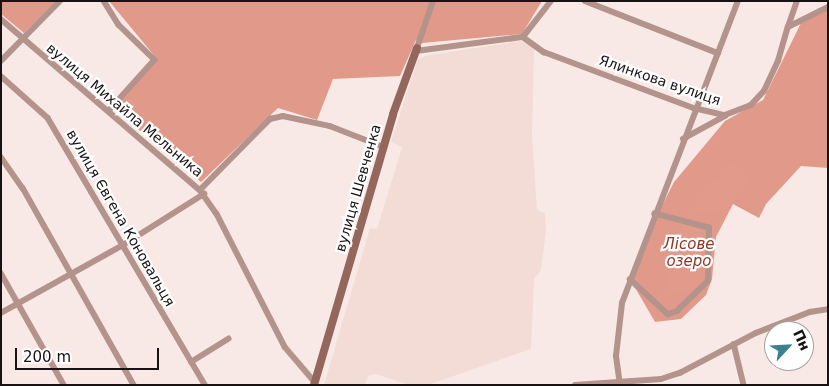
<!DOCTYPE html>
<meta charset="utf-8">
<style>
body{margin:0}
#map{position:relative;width:829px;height:386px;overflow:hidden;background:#f8e9e6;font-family:"DejaVu Sans",sans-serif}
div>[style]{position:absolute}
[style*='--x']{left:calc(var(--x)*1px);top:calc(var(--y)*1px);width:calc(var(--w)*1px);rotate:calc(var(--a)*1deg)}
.built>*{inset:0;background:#f3dcd6}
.forest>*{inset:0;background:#e19a8a}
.water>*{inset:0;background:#e29b8b}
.street>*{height:5.5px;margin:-2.75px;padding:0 2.75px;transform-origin:2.75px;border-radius:2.75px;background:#b3938b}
.secondary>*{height:8px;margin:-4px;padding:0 4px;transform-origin:4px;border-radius:4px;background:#94675d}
span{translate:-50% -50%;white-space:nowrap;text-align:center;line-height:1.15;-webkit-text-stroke:4.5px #fff;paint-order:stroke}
.street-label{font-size:14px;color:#181312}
.water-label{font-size:15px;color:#8c3827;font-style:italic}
.frame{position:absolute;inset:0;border:2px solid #181312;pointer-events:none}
.north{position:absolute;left:764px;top:321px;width:50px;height:50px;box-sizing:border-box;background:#fff;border:1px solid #a3a1a0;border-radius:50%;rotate:65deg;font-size:14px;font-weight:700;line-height:20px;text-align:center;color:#181312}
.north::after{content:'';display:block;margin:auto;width:18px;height:22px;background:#3c808f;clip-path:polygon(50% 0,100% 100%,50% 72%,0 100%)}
.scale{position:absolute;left:15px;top:348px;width:144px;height:22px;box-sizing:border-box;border:2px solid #181312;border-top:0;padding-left:6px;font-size:15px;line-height:18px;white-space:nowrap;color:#181312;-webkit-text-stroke:4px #fff;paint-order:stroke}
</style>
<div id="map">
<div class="built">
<i style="clip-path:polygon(521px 41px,534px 48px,532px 134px,537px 210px,545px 213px,546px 230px,541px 270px,534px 279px,531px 349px,428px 385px,410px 385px,375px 374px,368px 376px,365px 385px,324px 385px,370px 228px,377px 229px,402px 147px,391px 142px,418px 59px,429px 55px)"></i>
</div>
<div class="forest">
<i style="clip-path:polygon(1px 1px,56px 1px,24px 33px,1px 14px)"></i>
<i style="clip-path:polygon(109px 1px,542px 1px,522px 34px,422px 43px,416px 40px,400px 76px,333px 79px,317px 120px,278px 108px,201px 182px,114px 109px,157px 59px)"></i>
<i style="clip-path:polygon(evenodd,828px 9px,828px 168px,801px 166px,766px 204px,759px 218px,733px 204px,716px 237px,712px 279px,706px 295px,681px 319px,655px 322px,630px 279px,646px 237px,674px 182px,725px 121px,763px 100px,801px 23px,828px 9px,682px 225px,700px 231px,670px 291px,675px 273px,682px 225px)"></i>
</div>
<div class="water">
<i style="clip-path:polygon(731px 163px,749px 178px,736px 195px,726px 209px,692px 212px,715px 181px,723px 179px)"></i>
<i style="clip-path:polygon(682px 224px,700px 231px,706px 253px,696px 288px,681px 295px,670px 291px,665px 282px,671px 273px,675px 273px,673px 246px)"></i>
</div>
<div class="street">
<i style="--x:104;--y:1;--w:28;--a:58"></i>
<i style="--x:119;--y:25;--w:50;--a:44.2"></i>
<i style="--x:155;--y:60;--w:69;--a:132"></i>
<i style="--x:585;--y:1;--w:143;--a:21.4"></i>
<i style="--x:1;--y:19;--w:262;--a:40.7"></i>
<i style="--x:200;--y:190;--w:29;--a:55"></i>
<i style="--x:217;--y:214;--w:149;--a:62.9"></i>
<i style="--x:285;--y:347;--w:46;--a:49.4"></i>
<i style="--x:788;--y:27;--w:28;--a:-71"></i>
<i style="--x:523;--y:37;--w:26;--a:36"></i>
<i style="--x:544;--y:52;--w:160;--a:20.5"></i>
<i style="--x:694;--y:108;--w:32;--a:13"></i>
<i style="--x:725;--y:115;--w:28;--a:-21"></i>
<i style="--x:751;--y:105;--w:19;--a:-47"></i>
<i style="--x:764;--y:91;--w:33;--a:-65"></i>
<i style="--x:778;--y:61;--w:35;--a:-74"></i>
<i style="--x:788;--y:27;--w:45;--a:-26.6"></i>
<i style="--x:523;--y:37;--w:46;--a:-52.1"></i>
<i style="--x:417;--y:48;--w:50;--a:-71.2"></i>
<i style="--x:416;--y:51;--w:108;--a:-7.5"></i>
<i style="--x:1;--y:61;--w:84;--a:-45.5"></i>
<i style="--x:1;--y:76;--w:63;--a:41.8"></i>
<i style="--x:48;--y:118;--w:310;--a:59.5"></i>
<i style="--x:683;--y:139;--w:48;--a:-28.7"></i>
<i style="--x:1;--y:157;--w:38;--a:55"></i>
<i style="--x:23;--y:188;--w:226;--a:60.6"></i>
<i style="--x:200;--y:190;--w:100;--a:-45.4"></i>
<i style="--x:270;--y:119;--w:13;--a:-13"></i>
<i style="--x:283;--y:116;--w:48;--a:12"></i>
<i style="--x:330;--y:126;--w:58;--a:21.3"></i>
<i style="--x:1;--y:273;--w:129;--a:60.6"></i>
<i style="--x:630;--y:279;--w:52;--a:42.6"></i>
<i style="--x:668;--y:314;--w:9;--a:-18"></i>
<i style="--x:677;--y:311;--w:43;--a:-44.1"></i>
<i style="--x:708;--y:281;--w:53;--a:-88.9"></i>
<i style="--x:709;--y:228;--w:56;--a:-165.5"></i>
<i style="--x:1;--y:313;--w:140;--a:-29.1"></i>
<i style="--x:123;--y:245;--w:96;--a:-32.2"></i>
<i style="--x:734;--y:344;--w:42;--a:76.3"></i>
<i style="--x:191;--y:362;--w:44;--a:-31.9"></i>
<i style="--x:575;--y:385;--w:86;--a:-4"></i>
<i style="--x:661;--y:379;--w:20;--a:-18"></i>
<i style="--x:680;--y:373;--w:86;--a:-27.8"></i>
<i style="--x:756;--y:333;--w:58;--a:-21.3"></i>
<i style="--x:810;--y:312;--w:18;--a:-9"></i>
<i style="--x:620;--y:385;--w:29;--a:-98"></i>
<i style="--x:616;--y:356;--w:53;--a:-83.5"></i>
<i style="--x:622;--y:303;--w:324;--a:-69"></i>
</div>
<div class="secondary">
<i style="--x:314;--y:385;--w:282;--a:-73.7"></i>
<i style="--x:393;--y:114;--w:70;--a:-70"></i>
</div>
<div class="street-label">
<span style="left:660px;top:80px;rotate:19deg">Ялинкова вулиця</span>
<span style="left:125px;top:110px;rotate:40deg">вулиця Михайла Мельника</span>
<span style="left:358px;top:188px;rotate:-74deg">вулиця Шевченка</span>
<span style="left:121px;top:218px;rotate:60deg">вулиця Євгена Коновальця</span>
</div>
<div class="water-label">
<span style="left:689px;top:253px">Лісове<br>озеро</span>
</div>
<div class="frame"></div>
<div class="north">Пн</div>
<div class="scale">200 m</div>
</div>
